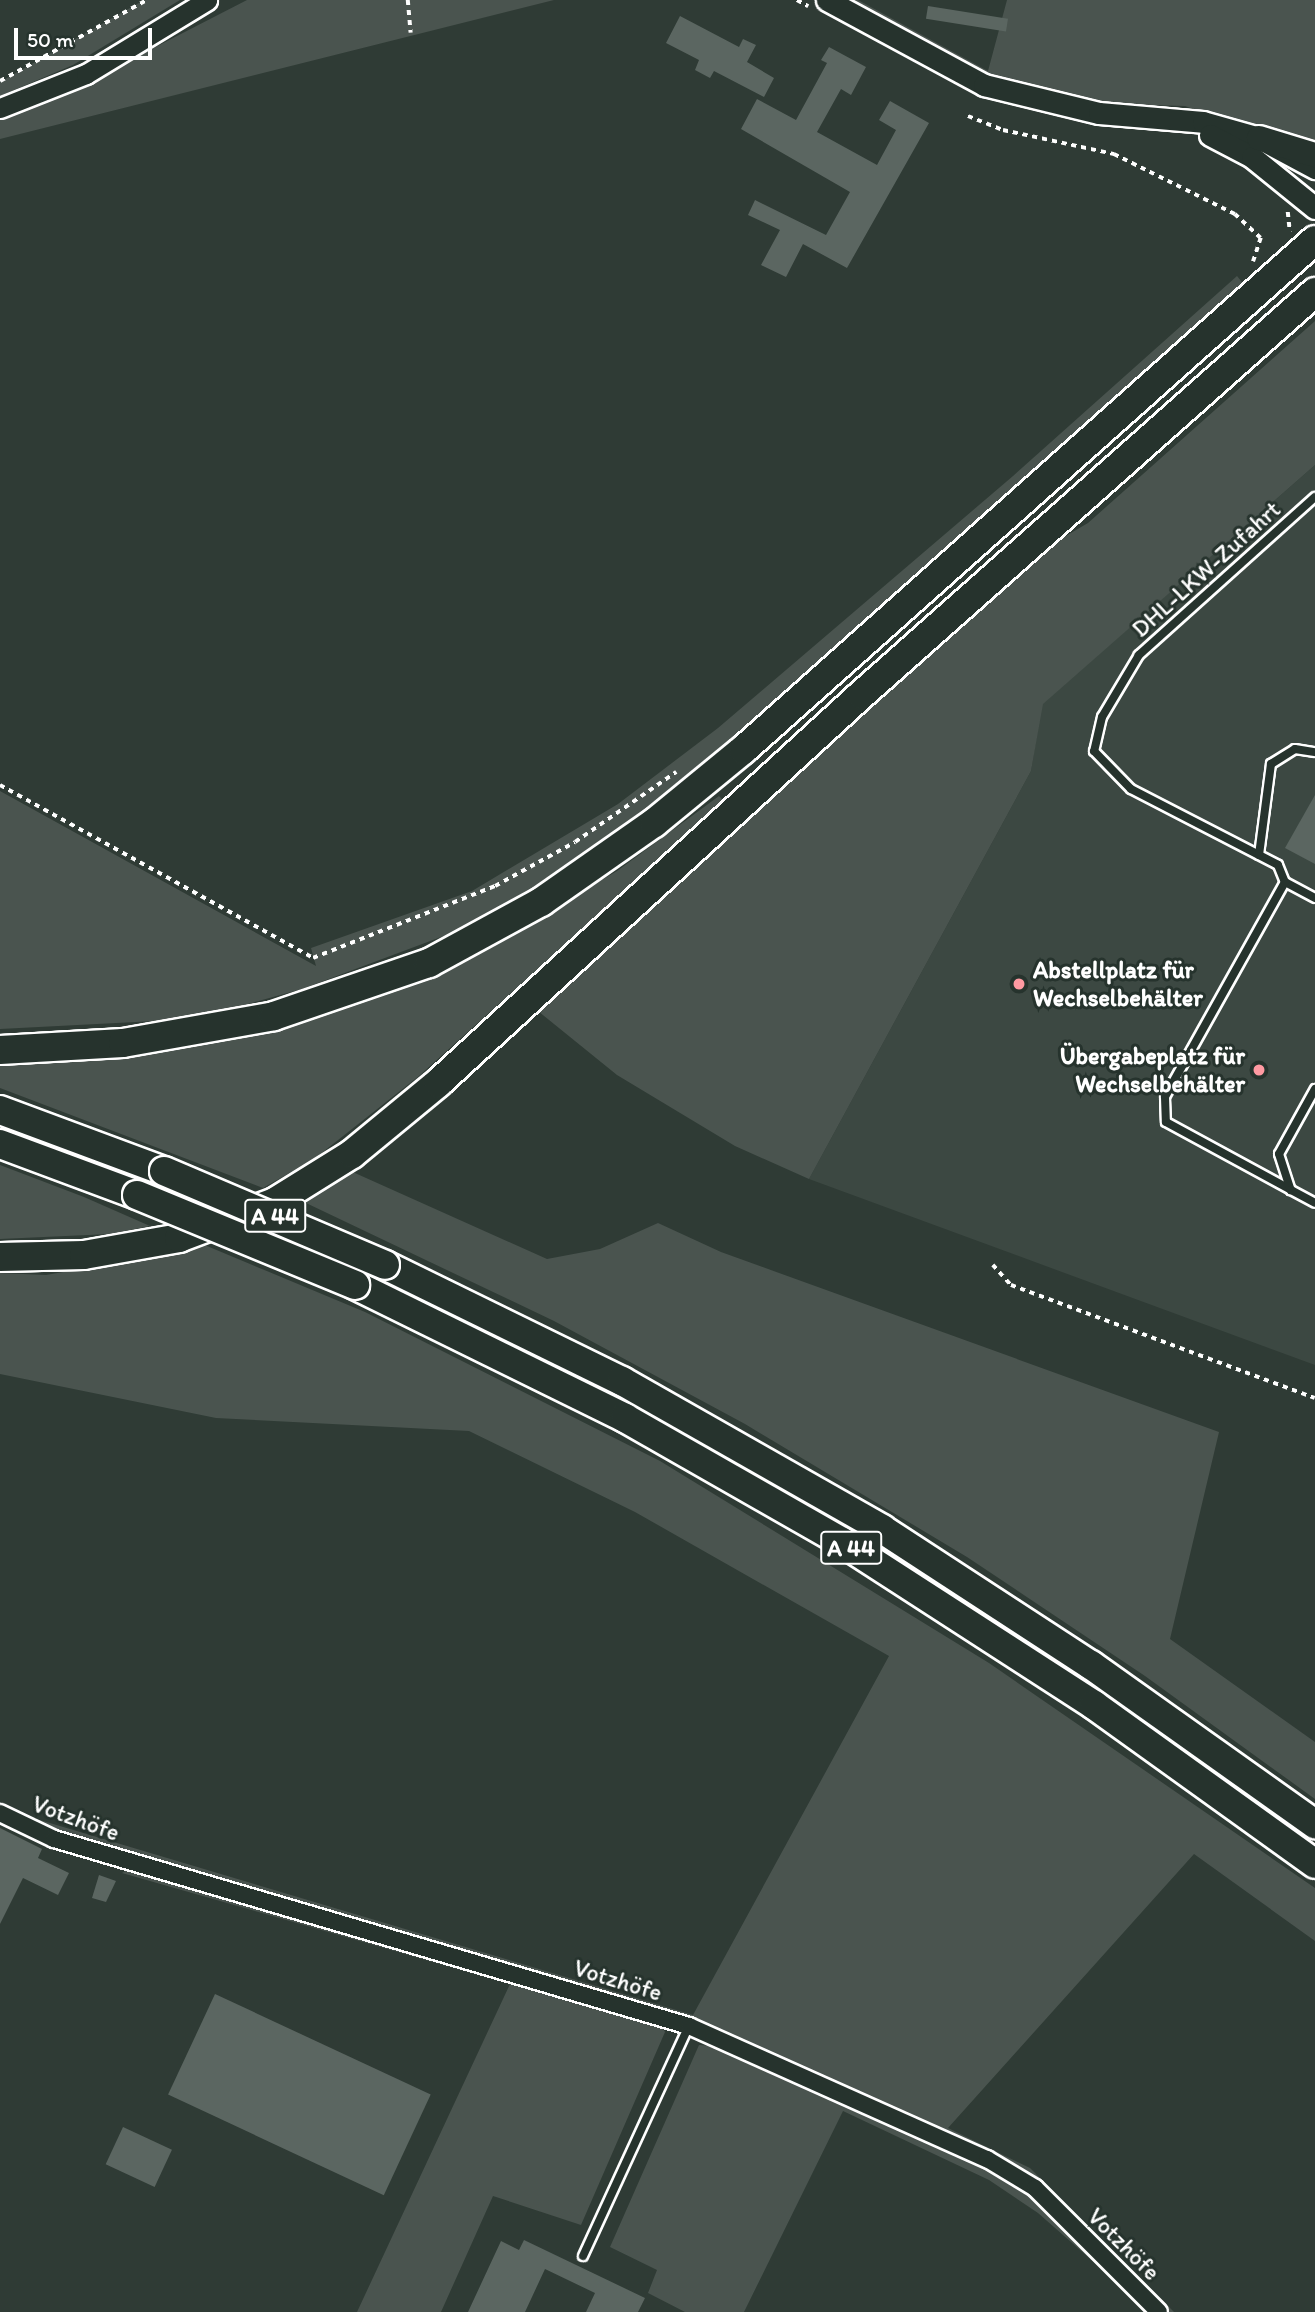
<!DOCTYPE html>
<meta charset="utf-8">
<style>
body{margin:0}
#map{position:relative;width:1315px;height:2312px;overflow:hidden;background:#2f3b35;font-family:Itim,sans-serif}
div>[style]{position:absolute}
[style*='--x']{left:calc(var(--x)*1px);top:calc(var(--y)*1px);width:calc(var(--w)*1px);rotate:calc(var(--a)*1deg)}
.built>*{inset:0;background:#3c4842}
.green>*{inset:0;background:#4a544f}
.building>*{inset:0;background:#5b6661;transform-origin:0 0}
.path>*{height:3.5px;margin-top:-1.75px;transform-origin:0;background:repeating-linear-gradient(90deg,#fff 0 5px,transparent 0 10px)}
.roads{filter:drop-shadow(2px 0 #fff) drop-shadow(-2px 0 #fff) drop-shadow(0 2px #fff) drop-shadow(0 -2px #fff)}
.service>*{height:8px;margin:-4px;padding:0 4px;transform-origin:4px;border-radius:4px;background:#26332d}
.minor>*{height:16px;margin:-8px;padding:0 8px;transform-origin:8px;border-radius:8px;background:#26332d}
.tertiary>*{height:19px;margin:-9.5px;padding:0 9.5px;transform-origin:9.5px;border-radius:9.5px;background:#26332d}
.secondary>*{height:21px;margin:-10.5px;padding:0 10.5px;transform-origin:10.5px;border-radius:10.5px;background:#26332d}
.primary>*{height:24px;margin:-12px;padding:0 12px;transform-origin:12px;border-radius:12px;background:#26332d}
.motorway>*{height:28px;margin:-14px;padding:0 14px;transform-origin:14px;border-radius:14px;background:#26332d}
.bridges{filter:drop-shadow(2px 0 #fff) drop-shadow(-2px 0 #fff) drop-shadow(0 2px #fff) drop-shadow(0 -2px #fff)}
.motorway-bridge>*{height:28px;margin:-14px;padding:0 14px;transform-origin:14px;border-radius:14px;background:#26332d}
.dots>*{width:19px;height:19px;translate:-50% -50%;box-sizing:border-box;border:4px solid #26332d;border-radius:50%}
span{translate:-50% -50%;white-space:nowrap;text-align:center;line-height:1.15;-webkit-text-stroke:6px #26332d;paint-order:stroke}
.shield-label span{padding:2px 5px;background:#26332d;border:2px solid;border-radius:5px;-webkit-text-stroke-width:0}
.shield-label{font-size:23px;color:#fff;font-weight:700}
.street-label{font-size:24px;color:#fff}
.poi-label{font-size:24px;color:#fff;font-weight:700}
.left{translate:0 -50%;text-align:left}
.right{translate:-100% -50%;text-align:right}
.scale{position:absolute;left:14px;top:28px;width:138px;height:32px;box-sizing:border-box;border:4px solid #fff;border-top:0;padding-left:9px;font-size:21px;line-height:24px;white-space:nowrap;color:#fff;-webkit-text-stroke:5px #26332d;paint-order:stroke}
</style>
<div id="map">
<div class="built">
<i style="clip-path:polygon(1315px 465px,1315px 1365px,809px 1179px,1031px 771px,1042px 704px)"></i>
</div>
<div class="green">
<i style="clip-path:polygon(144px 0,180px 0,73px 65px,0 96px,0 82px)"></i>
<i style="clip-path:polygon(247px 0,554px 0,0 139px,0 116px,70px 91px)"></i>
<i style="clip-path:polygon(844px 0,858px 0,988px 71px,1007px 0,1315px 0,1315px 152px,1185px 106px,1109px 104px,1037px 93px,987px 75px)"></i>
<i style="clip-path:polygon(1237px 276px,1246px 287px,724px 758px,579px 864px,457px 931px,302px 989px,194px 1019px,0 1029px,0 791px,316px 966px,311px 948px,472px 891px,618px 804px,718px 728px,1013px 476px)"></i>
<i style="clip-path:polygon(1315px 321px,1315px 465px,1043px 704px,1031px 771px,809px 1179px,735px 1146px,617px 1075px,533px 1007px,1045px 548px,1088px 523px)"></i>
<i style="clip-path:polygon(719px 796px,724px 801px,419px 1076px,314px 1159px,263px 1188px,0 1088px,0 1058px,123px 1051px,529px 923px,617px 871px)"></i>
<i style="clip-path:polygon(0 1165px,84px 1197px,150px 1226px,110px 1234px,0 1239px)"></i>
<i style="clip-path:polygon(346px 1169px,547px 1259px,600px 1249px,658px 1223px,721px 1252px,1219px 1432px,1170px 1639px,1315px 1742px,1315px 1799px,1145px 1676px,967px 1557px,745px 1424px,554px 1321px,306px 1203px)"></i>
<i style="clip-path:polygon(195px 1241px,365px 1312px,660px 1461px,989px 1663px,1315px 1888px,1315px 1941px,1194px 1854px,948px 2128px,1030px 2168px,1174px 2312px,1168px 2312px,1039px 2184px,1000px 2159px,704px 2022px,159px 1865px,49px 1831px,23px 1815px,693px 2015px,889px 1656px,635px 1512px,469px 1431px,216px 1418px,0 1374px,0 1273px,46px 1275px,149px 1257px)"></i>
<i style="clip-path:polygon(133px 1867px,659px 2021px,665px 2032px,581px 2225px,493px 2196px,441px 2312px,357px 2312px,510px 1984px,122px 1873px)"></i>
<i style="clip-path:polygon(699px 2045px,726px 2047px,994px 2167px,1025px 2188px,1145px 2307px,1038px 2213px,989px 2180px,843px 2111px,744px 2312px,685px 2312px,648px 2293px,657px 2270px,610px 2247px)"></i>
</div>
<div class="building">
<i style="left:928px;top:6px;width:81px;height:13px;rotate:9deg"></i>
<i style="clip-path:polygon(680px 16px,739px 47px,743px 39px,756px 45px,747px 62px,774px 78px,764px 97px,714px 71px,710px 78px,695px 70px,699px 60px,666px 43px)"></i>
<i style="clip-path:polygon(829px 47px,866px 67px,851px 95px,841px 89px,817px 132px,877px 165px,896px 130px,879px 120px,890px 101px,929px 123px,847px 268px,803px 244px,786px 277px,761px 265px,780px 230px,748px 215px,755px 200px,826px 235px,850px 192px,741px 129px,757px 99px,796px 120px,827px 63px,821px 60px)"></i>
<i style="clip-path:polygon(1315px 795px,1315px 864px,1285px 848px)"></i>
<i style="clip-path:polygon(0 1828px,42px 1849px,38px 1858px,69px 1873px,58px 1895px,23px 1878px,0 1924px)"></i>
<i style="clip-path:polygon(99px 1875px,116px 1881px,106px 1902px,92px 1898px)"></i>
<i style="left:215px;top:1994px;width:238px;height:111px;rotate:25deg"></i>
<i style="left:123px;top:2127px;width:54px;height:41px;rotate:25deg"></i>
<i style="clip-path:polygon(524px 2240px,645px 2298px,638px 2312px,586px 2312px,595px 2293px,545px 2269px,525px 2312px,468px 2312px,501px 2241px,519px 2250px)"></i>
</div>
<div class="path">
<i style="--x:408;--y:0;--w:33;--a:85"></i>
<i style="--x:797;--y:0;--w:13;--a:29"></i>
<i style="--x:0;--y:81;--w:168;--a:-28.9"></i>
<i style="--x:968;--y:116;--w:38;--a:22"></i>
<i style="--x:1003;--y:130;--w:114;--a:12.2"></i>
<i style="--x:1114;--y:154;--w:135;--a:26.4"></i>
<i style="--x:1235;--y:214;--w:35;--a:43"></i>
<i style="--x:1261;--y:238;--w:25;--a:108"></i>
<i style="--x:1288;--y:212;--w:20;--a:84"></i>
<i style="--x:0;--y:785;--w:358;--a:28.9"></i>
<i style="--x:313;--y:958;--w:196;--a:-21.6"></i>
<i style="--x:495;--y:886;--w:91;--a:-28.8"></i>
<i style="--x:575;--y:842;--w:123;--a:-34.7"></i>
<i style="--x:993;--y:1265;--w:27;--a:48"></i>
<i style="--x:1011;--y:1285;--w:324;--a:20.4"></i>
</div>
<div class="roads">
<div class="service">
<i style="--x:1315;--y:497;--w:237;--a:138.1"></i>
<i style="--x:1139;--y:655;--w:72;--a:120.8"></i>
<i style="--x:1102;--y:717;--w:35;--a:103"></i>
<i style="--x:1094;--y:751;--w:53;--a:45.8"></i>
<i style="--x:1131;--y:789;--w:165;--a:27.3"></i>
<i style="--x:1278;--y:865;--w:18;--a:68"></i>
<i style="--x:1285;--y:882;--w:34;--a:28"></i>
<i style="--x:1259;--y:855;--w:92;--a:-82.5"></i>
<i style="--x:1271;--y:764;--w:28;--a:-32"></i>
<i style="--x:1295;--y:749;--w:20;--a:9"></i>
<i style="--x:1285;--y:882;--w:246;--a:119.2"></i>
<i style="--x:1165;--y:1097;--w:25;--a:88"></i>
<i style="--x:1166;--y:1122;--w:142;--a:28.5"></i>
<i style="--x:1315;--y:1089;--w:74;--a:119"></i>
<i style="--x:1279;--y:1154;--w:38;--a:72"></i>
<i style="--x:1291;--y:1190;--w:27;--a:28"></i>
<i style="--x:583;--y:2256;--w:253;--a:-65.3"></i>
</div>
<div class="minor">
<i style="--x:0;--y:1813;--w:60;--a:25.7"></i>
<i style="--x:54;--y:1839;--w:662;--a:16.41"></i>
<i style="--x:689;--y:2026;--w:326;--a:24.1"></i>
<i style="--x:987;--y:2159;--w:56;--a:31.1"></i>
<i style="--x:1035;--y:2188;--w:175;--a:45"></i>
</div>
<div class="tertiary">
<i style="--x:0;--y:108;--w:92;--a:-21.6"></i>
<i style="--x:86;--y:74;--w:142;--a:-31.4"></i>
</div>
<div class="secondary">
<i style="--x:827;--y:0;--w:179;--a:28.4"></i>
<i style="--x:984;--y:85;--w:118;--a:13.7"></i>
<i style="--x:1099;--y:113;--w:104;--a:4.9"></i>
<i style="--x:1203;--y:122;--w:58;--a:15.9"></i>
<i style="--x:1259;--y:138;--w:64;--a:28.2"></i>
<i style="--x:1210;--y:135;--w:47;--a:27.6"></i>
<i style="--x:1252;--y:157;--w:81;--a:39"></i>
</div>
<div class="primary">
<i style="--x:1259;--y:138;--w:59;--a:16.9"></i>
</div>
<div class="motorway">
<i style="--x:0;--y:1050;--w:123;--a:-3.3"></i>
<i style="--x:123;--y:1043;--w:153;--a:-10.1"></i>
<i style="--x:274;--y:1016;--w:164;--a:-18.9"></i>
<i style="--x:429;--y:963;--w:128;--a:-28.6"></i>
<i style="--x:541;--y:902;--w:138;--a:-35"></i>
<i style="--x:654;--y:823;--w:115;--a:-39.4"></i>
<i style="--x:743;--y:750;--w:766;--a:-41.72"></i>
<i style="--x:0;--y:1110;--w:175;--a:20.4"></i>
<i style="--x:0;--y:1144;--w:146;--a:20.4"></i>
<i style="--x:0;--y:1257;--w:84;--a:-1.4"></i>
<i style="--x:84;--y:1255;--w:97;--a:-10.1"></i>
<i style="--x:179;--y:1238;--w:103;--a:-20.6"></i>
<i style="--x:275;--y:1202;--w:91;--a:-31.9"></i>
<i style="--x:352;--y:1154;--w:112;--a:-39.5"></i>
<i style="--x:438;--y:1083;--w:574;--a:-42.53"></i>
<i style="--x:861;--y:695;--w:607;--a:-41.59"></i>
<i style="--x:385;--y:1265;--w:264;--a:26.1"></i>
<i style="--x:622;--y:1381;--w:299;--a:29.6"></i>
<i style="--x:882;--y:1529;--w:249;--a:33.1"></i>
<i style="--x:1091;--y:1665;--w:275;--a:35.4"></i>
<i style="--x:355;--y:1285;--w:301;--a:26.2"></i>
<i style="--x:625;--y:1418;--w:250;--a:29.7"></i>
<i style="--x:842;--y:1542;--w:300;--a:32.9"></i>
<i style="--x:1094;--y:1705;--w:272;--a:35.7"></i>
</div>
</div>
<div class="bridges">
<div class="motorway-bridge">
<i style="--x:164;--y:1171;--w:240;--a:23"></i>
<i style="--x:137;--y:1195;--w:236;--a:22.4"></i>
</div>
</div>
<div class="dots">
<i style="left:1019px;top:984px;background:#ff9aa2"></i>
<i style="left:1259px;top:1070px;background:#ff9aa2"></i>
</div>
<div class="shield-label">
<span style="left:275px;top:1216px">A 44</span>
<span style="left:851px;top:1548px">A 44</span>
</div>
<div class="street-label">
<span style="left:1206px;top:569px;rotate:-42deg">DHL-LKW-Zufahrt</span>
<span style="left:76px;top:1818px;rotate:20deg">Votzhöfe</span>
<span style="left:618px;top:1980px;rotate:17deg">Votzhöfe</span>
<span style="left:1124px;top:2244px;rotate:45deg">Votzhöfe</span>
</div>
<div class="poi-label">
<span class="left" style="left:1033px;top:984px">Abstellplatz für<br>Wechselbehälter</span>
<span class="right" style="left:1245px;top:1070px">Übergabeplatz für<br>Wechselbehälter</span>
</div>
<div class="scale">50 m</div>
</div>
